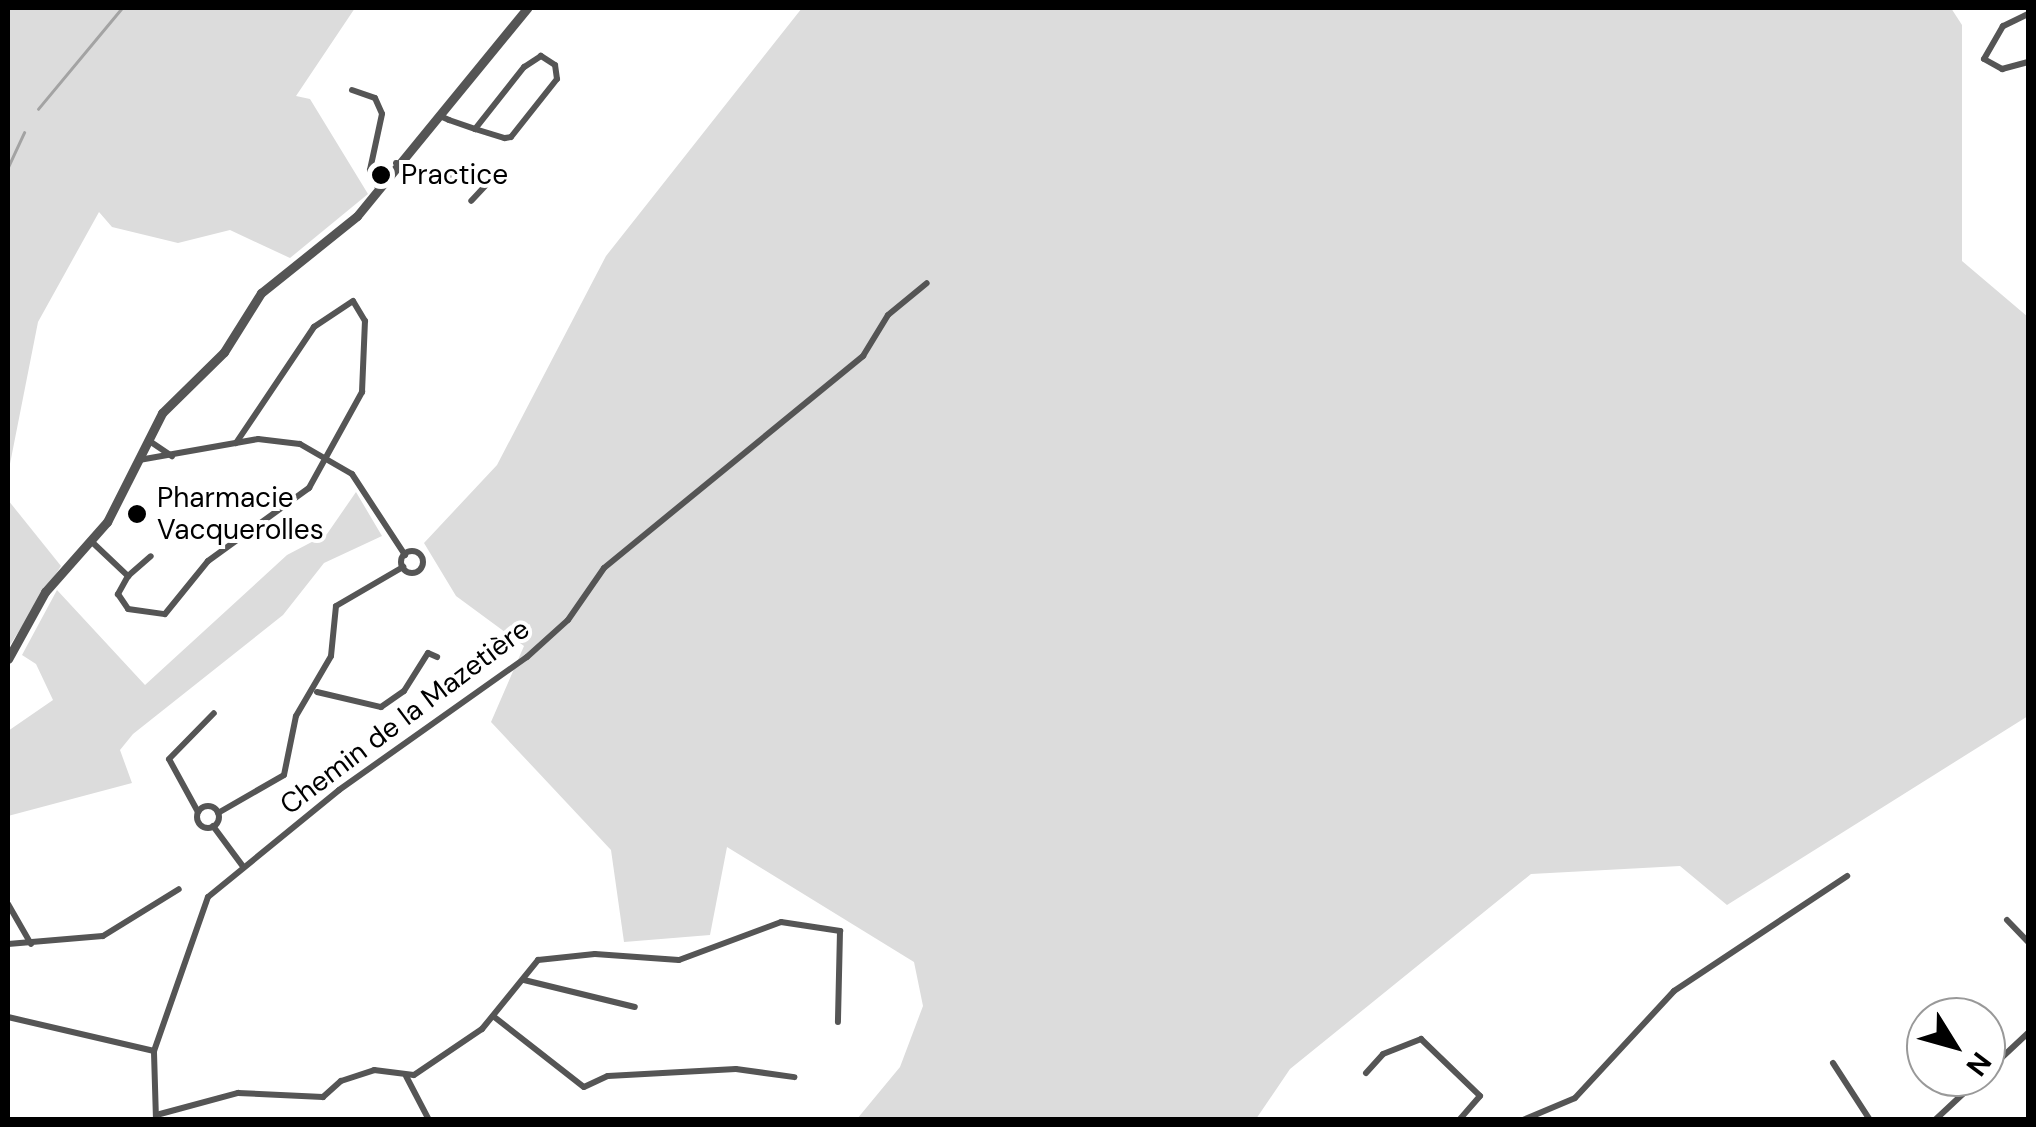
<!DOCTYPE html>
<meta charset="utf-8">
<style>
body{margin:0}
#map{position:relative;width:2036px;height:1127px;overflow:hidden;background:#fff;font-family:"DM Sans",sans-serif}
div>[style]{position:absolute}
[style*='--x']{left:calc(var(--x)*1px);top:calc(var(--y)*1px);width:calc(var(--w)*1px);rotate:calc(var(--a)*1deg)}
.green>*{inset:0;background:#dcdcdc}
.stream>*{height:2.5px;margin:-1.25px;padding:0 1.25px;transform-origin:1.25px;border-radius:1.25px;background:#a3a3a3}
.minor>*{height:6px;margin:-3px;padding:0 3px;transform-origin:3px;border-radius:3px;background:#555}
.minor>.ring{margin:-3px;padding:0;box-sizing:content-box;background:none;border:6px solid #555;border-radius:50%}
.tertiary>*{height:9px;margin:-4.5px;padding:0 4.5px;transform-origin:4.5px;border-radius:4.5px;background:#555}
.dots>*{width:28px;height:28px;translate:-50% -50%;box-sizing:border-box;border:5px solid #fff;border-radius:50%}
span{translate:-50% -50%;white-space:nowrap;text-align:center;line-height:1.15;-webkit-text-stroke:8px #fff;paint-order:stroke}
.poi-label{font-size:28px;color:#000}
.left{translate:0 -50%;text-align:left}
.street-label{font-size:28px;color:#000}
.frame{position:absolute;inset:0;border:10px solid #000;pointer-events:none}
.north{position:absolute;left:1906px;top:997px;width:100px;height:100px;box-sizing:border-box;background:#fff;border:2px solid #999;border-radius:50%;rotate:127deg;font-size:28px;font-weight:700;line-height:40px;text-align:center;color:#000}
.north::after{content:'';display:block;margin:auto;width:35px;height:45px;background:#000;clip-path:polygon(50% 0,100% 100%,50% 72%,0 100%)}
</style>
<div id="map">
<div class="green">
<i style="clip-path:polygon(8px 8px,355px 8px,296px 96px,310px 99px,368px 194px,290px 258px,230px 230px,178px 243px,112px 227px,99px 212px,38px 322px,8px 474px)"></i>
<i style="clip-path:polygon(802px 8px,1951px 8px,1962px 25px,1962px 261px,2028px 317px,2028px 716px,1727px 905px,1680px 866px,1531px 874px,1290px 1069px,1256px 1119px,857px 1119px,900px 1067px,923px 1006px,914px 962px,727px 847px,710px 935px,624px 942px,611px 850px,491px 722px,524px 646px,456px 596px,424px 543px,497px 465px,606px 256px)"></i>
<i style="clip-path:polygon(356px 492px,382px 536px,324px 563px,283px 615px,133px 734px,120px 750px,132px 783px,8px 816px,8px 731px,53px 700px,36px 664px,22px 655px,57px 590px,145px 685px,287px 555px,327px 534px)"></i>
<i style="clip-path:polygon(8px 500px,61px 566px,10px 645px,8px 643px)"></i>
</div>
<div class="stream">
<i style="--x:38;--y:109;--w:131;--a:-50.3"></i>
<i style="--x:8;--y:167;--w:38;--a:-65"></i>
</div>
<div class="minor">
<i style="--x:2028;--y:14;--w:28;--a:154"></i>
<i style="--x:2003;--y:26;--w:38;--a:120"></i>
<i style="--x:1984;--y:59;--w:21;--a:29"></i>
<i style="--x:2002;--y:69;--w:27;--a:-15"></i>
<i style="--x:352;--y:90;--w:24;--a:19"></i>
<i style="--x:375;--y:98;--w:17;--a:66"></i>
<i style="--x:382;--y:114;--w:57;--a:102.1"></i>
<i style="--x:370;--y:170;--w:20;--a:66"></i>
<i style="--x:440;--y:116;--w:10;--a:24"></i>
<i style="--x:449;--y:120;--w:28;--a:19"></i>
<i style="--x:475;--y:129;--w:31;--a:17"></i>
<i style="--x:505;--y:138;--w:6;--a:-9"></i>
<i style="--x:511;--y:137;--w:74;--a:-51.6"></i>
<i style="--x:557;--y:79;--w:14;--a:-98"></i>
<i style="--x:555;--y:65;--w:17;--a:-147"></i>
<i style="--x:541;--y:56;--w:20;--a:147"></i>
<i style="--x:524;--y:67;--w:79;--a:128.3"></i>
<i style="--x:396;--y:163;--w:93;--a:13"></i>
<i style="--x:487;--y:184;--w:23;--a:133"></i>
<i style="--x:148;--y:440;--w:29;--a:34"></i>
<i style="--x:139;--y:460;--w:121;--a:-10"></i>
<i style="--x:258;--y:439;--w:42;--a:6.8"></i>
<i style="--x:300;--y:444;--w:60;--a:30"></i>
<i style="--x:352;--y:474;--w:97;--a:56.8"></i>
<i style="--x:92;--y:542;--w:50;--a:43.4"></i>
<i style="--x:128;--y:576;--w:30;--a:-41"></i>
<i class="ring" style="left:401px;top:551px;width:16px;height:16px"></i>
<i style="--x:128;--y:576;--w:21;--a:119"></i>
<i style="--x:118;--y:594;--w:18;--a:56"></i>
<i style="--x:128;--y:609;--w:37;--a:8"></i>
<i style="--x:165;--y:614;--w:68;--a:-50.9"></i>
<i style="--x:208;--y:561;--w:125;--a:-35.9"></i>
<i style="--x:309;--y:488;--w:110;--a:-61.1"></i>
<i style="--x:362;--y:392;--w:71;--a:-87.6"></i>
<i style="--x:365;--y:321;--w:23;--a:-121"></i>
<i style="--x:353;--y:301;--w:47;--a:146.3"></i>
<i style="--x:314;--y:327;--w:140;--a:123.9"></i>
<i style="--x:317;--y:692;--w:66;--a:13.2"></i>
<i style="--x:381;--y:707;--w:28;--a:-35"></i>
<i style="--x:404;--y:691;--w:45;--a:-57.7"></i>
<i style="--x:428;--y:653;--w:10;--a:24"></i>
<i class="ring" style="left:197px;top:806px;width:16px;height:16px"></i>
<i style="--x:198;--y:812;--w:60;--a:-118.7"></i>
<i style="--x:169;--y:759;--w:64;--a:-45.6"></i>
<i style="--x:218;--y:813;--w:76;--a:-29.9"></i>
<i style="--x:284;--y:775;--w:60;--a:-78.5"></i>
<i style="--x:296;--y:716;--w:69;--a:-59.7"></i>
<i style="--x:331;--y:656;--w:50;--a:-84.3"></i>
<i style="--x:336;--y:606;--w:78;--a:-30.2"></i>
<i style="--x:213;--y:826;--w:49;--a:53.4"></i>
<i style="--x:8;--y:904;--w:46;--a:60.1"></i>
<i style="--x:2007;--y:920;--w:30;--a:46"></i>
<i style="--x:8;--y:944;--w:95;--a:-4.8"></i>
<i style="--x:103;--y:936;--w:89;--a:-31.7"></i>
<i style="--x:524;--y:980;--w:114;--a:13.7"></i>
<i style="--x:493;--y:1016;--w:115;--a:38"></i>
<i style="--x:584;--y:1087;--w:26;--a:-25"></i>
<i style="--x:608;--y:1076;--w:128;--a:-3.1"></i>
<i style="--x:736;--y:1069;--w:59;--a:7.9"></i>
<i style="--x:8;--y:1017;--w:150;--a:13.1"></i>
<i style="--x:1833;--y:1063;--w:68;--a:57"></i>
<i style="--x:1366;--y:1073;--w:25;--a:-48"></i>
<i style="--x:1383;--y:1054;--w:41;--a:-21.5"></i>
<i style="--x:1421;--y:1039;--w:82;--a:44"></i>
<i style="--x:1480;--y:1096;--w:32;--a:131"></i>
<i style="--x:406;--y:1076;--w:50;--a:62.4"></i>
<i style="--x:160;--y:1114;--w:81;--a:-15.1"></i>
<i style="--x:238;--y:1093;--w:85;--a:2.7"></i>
<i style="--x:323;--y:1097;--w:24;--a:-42"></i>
<i style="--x:341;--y:1081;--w:35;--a:-18"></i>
<i style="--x:374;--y:1070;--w:40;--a:7.1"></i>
<i style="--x:414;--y:1075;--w:82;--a:-34.1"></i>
<i style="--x:482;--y:1029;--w:89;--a:-50.9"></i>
<i style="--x:538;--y:960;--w:57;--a:-6"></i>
<i style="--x:595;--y:954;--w:84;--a:4.1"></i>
<i style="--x:679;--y:960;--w:109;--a:-20.4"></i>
<i style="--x:781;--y:922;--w:60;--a:8.7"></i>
<i style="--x:840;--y:931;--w:91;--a:91.3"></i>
<i style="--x:156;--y:1120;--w:69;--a:-91.7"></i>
<i style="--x:154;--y:1051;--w:163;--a:-70.7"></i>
<i style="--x:208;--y:897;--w:169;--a:-39.2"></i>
<i style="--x:339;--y:790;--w:230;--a:-35.3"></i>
<i style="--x:527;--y:657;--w:55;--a:-42.1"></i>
<i style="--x:568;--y:620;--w:63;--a:-55.3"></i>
<i style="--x:604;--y:568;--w:335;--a:-39.3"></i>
<i style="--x:863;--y:356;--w:48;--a:-58.6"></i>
<i style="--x:888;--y:315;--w:50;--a:-39.4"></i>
<i style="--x:1523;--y:1120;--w:56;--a:-22.9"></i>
<i style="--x:1575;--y:1098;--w:146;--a:-47.2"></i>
<i style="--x:1674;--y:991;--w:208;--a:-33.6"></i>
<i style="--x:1935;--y:1120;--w:127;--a:-43.1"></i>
</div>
<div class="tertiary">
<i style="--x:8;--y:659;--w:77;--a:-61.1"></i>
<i style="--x:45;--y:592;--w:94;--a:-48.5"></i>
<i style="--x:107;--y:522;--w:122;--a:-63.2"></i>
<i style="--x:162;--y:413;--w:87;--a:-44.5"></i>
<i style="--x:224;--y:352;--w:70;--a:-57.9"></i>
<i style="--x:261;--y:293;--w:123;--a:-38.7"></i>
<i style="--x:357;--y:216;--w:269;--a:-50.7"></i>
</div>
<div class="dots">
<i style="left:381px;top:175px;background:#000"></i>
<i style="left:137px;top:514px;background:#000"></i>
</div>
<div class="poi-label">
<span class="left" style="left:401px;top:175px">Practice</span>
<span class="left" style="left:157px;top:514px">Pharmacie<br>Vacquerolles</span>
</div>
<div class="street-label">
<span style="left:405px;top:717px;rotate:-37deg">Chemin de la Mazetière</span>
</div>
<div class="frame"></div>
<div class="north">N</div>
</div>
